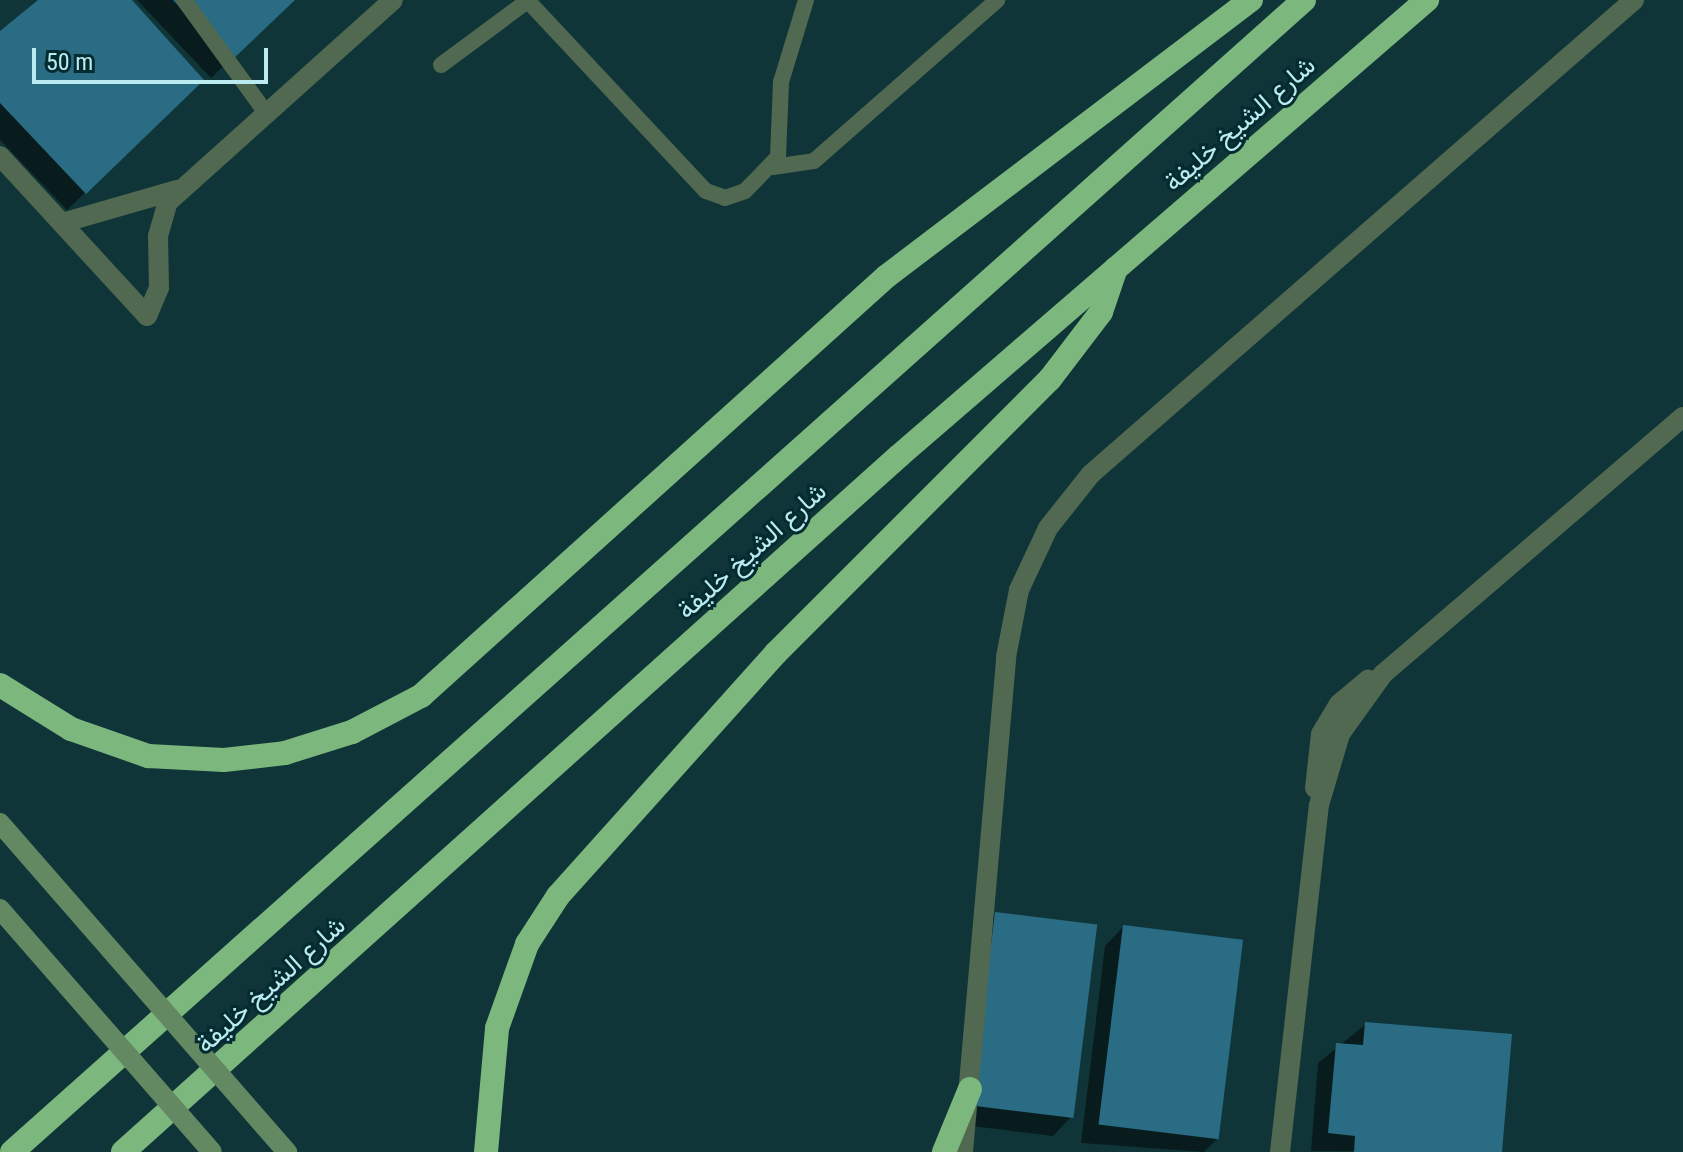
<!DOCTYPE html>
<meta charset="utf-8">
<style>
body{margin:0}
#map{position:relative;width:1683px;height:1152px;overflow:hidden;background:#103539;font-family:"Roboto Condensed",Vazirmatn,sans-serif}
div>[style]{position:absolute}
[style*='--x']{left:calc(var(--x)*1px);top:calc(var(--y)*1px);width:calc(var(--w)*1px);rotate:calc(var(--a)*1deg)}
.shadow>*{inset:0;background:#0007}
.building>*{inset:0;background:#296c83;transform-origin:0 0}
.lane>*{height:16px;margin:-8px;padding:0 8px;transform-origin:8px;border-radius:8px;background:#516951}
.street>*{height:20px;margin:-10px;padding:0 10px;transform-origin:10px;border-radius:10px;background:#516951}
.highway>*{height:24px;margin:-12px;padding:0 12px;transform-origin:12px;border-radius:12px;background:#7cb87d}
.secondary-bridge>*{height:20px;margin:-10px;padding:0 10px;transform-origin:10px;border-radius:10px;background:#638963}
span{translate:-50% -50%;white-space:nowrap;text-align:center;line-height:1.15;-webkit-text-stroke:6px #042b2f;paint-order:stroke}
.street-label{font-size:26px;color:#b9ebf1}
.scale{position:absolute;left:32px;top:48px;width:236px;height:36px;box-sizing:border-box;border:4px solid #b9ebf1;border-top:0;padding-left:10px;font-size:24px;line-height:28px;white-space:nowrap;color:#b9ebf1;-webkit-text-stroke:6px #042b2f;paint-order:stroke}
</style>
<div id="map">
<div class="shadow">
<i style="clip-path:polygon(41px 0,129px 0,184px 98px,67px 210px,0 140px,0 34px)"></i>
<i style="clip-path:polygon(137px 0,293px 0,211px 78px)"></i>
<i style="clip-path:polygon(996px 914px,1071px 1117px,1053px 1136px,956px 1124px,977px 933px)"></i>
<i style="clip-path:polygon(1123px 927px,1219px 1137px,1204px 1152px,1081px 1143px,1105px 946px)"></i>
<i style="clip-path:polygon(1366px 1024px,1500px 1152px,1311px 1151px,1318px 1063px)"></i>
</div>
<div class="building">
<i style="clip-path:polygon(38px 0,132px 0,204px 80px,86px 194px,0 103px,0 31px)"></i>
<i style="clip-path:polygon(173px 0,295px 0,231px 61px)"></i>
<i style="left:995px;top:912px;width:103px;height:195px;rotate:7deg"></i>
<i style="left:1123px;top:925px;width:121px;height:201px;rotate:7deg"></i>
<i style="clip-path:polygon(1365px 1022px,1512px 1034px,1502px 1152px,1354px 1152px,1355px 1136px,1328px 1133px,1336px 1043px,1363px 1045px)"></i>
</div>
<div class="lane">
<i style="--x:184;--y:0;--w:140;--a:54"></i>
<i style="--x:528;--y:1;--w:260;--a:46.9"></i>
<i style="--x:706;--y:191;--w:20;--a:20"></i>
<i style="--x:725;--y:198;--w:21;--a:-19"></i>
<i style="--x:745;--y:191;--w:47;--a:-45.9"></i>
<i style="--x:778;--y:157;--w:75;--a:-87.7"></i>
<i style="--x:781;--y:82;--w:86;--a:-73"></i>
<i style="--x:441;--y:65;--w:109;--a:-36.5"></i>
<i style="--x:773;--y:167;--w:41;--a:-8.3"></i>
<i style="--x:814;--y:161;--w:244;--a:-41.3"></i>
</div>
<div class="street">
<i style="--x:0;--y:156;--w:217;--a:47.4"></i>
<i style="--x:147;--y:316;--w:30;--a:-67"></i>
<i style="--x:159;--y:288;--w:52;--a:-91.1"></i>
<i style="--x:158;--y:236;--w:35;--a:-74"></i>
<i style="--x:168;--y:202;--w:302;--a:-41.9"></i>
<i style="--x:62;--y:223;--w:119;--a:-16.1"></i>
<i style="--x:1315;--y:788;--w:54;--a:-83.7"></i>
<i style="--x:1321;--y:734;--w:35;--a:-59"></i>
<i style="--x:1339;--y:704;--w:38;--a:-40"></i>
<i style="--x:963;--y:1152;--w:497;--a:-85"></i>
<i style="--x:1006;--y:657;--w:68;--a:-79"></i>
<i style="--x:1019;--y:590;--w:68;--a:-64.9"></i>
<i style="--x:1048;--y:528;--w:69;--a:-51.5"></i>
<i style="--x:1091;--y:474;--w:721;--a:-41.12"></i>
<i style="--x:1280;--y:1152;--w:349;--a:-83.6"></i>
<i style="--x:1319;--y:805;--w:74;--a:-73.5"></i>
<i style="--x:1340;--y:734;--w:74;--a:-54.4"></i>
<i style="--x:1383;--y:674;--w:395;--a:-40.6"></i>
</div>
<div class="highway">
<i style="--x:0;--y:685;--w:84;--a:31.8"></i>
<i style="--x:71;--y:729;--w:82;--a:19.3"></i>
<i style="--x:148;--y:756;--w:76;--a:3"></i>
<i style="--x:224;--y:760;--w:61;--a:-6.5"></i>
<i style="--x:285;--y:753;--w:70;--a:-17.4"></i>
<i style="--x:352;--y:732;--w:78;--a:-27.6"></i>
<i style="--x:421;--y:696;--w:627;--a:-42.03"></i>
<i style="--x:887;--y:276;--w:457;--a:-37.2"></i>
<i style="--x:12;--y:1152;--w:1731;--a:-41.72"></i>
<i style="--x:123;--y:1152;--w:1042;--a:-41.89"></i>
<i style="--x:899;--y:456;--w:698;--a:-40.82"></i>
<i style="--x:486;--y:1152;--w:124;--a:-84.9"></i>
<i style="--x:497;--y:1028;--w:89;--a:-70.3"></i>
<i style="--x:527;--y:944;--w:57;--a:-57.1"></i>
<i style="--x:558;--y:896;--w:326;--a:-48.1"></i>
<i style="--x:776;--y:653;--w:387;--a:-45"></i>
<i style="--x:1050;--y:379;--w:84;--a:-52.7"></i>
<i style="--x:1101;--y:312;--w:46;--a:-71.2"></i>
<i style="--x:944;--y:1152;--w:68;--a:-67.6"></i>
</div>
<div class="secondary-bridge">
<i style="--x:0;--y:823;--w:437;--a:48.9"></i>
<i style="--x:0;--y:909;--w:322;--a:48.9"></i>
</div>
<div class="street-label">
<span style="left:1240px;top:124px;rotate:-41deg">شارع الشيخ خليفة</span>
<span style="left:752px;top:551px;rotate:-42deg">شارع الشيخ خليفة</span>
<span style="left:271px;top:985px;rotate:-42deg">شارع الشيخ خليفة</span>
</div>
<div class="scale">50 m</div>
</div>
